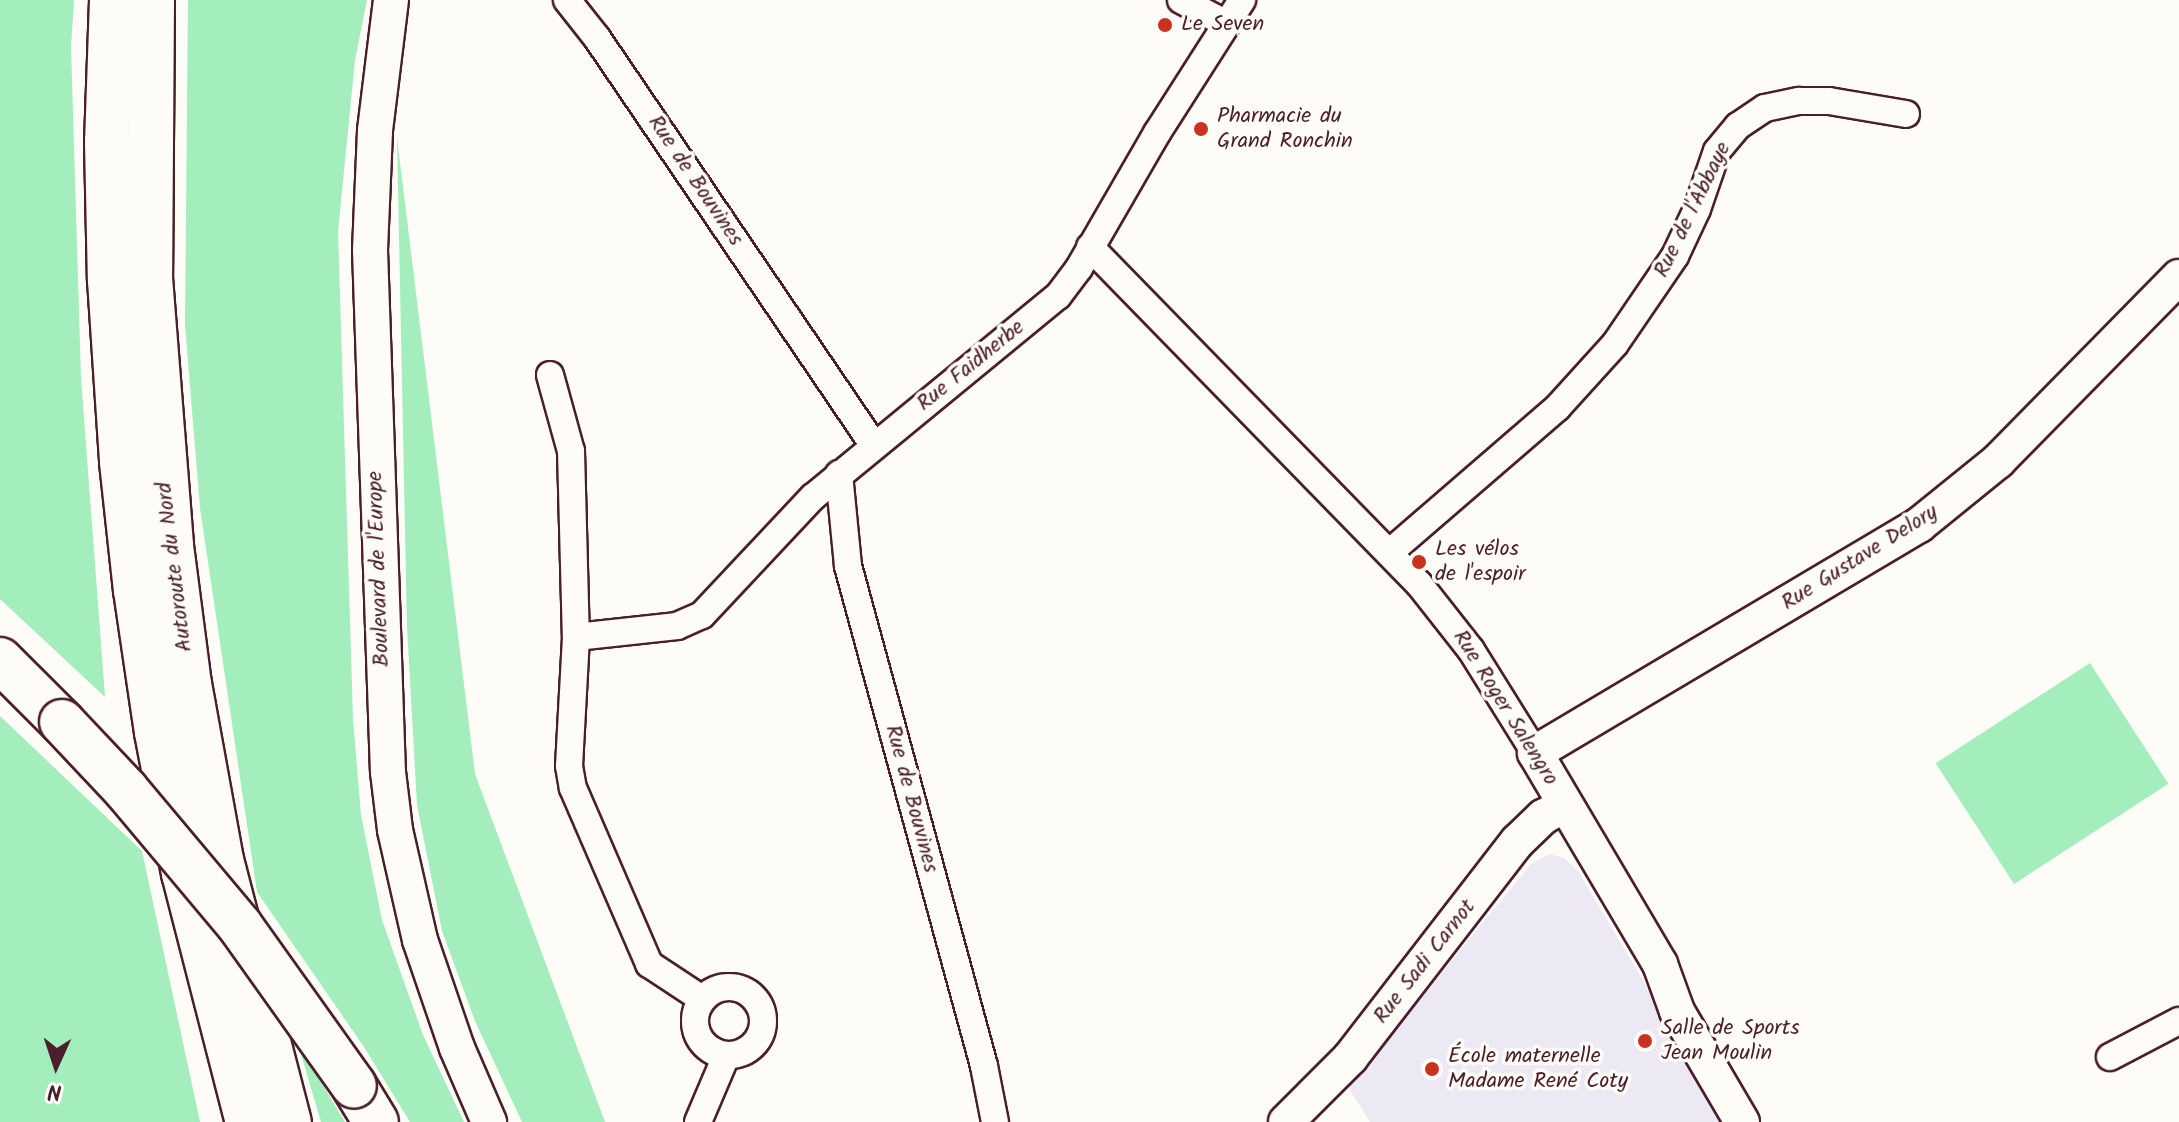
<!DOCTYPE html>
<meta charset="utf-8">
<style>
body{margin:0}
#map{position:relative;width:2179px;height:1122px;overflow:hidden;background:#fdfcf7;font-family:Kalam,sans-serif}
div>[style]{position:absolute}
[style*='--x']{left:calc(var(--x)*1px);top:calc(var(--y)*1px);width:calc(var(--w)*1px);rotate:calc(var(--a)*1deg)}
.built>*{inset:0;background:#ece8f4}
.green>*{inset:0;background:#a4edbc;transform-origin:0 0}
.roads{filter:drop-shadow(2px 0 #4a1f2b) drop-shadow(-2px 0 #4a1f2b) drop-shadow(0 2px #4a1f2b) drop-shadow(0 -2px #4a1f2b)}
.minor>*{height:26px;margin:-13px;padding:0 13px;transform-origin:13px;border-radius:13px;background:#fdfcf7}
.minor>.ring{margin:-13px;padding:0;box-sizing:content-box;background:none;border:26px solid #fdfcf7;border-radius:50%}
.tertiary>*{height:34px;margin:-17px;padding:0 17px;transform-origin:17px;border-radius:17px;background:#fdfcf7}
.motorway>*{height:44px;margin:-22px;padding:0 22px;transform-origin:22px;border-radius:22px;background:#fdfcf7}
.bridges{filter:drop-shadow(2px 0 #4a1f2b) drop-shadow(-2px 0 #4a1f2b) drop-shadow(0 2px #4a1f2b) drop-shadow(0 -2px #4a1f2b)}
.motorway-bridge>*{height:44px;margin:-22px;padding:0 22px;transform-origin:22px;border-radius:22px;background:#fdfcf7}
.dots>*{width:22px;height:22px;translate:-50% -50%;box-sizing:border-box;border:4px solid #fdfcf7;border-radius:50%}
span{translate:-50% -50%;white-space:nowrap;text-align:center;line-height:1.15;-webkit-text-stroke:7px #fdfcf7;paint-order:stroke}
.poi-label{font-size:22px;color:#4a1f2b}
.left{translate:0 -50%;text-align:left}
.street-label{font-size:22px;color:#4a1f2b}
.north{position:absolute;left:16px;top:1026px;width:80px;height:80px;-webkit-text-stroke:6px #fdfcf7;paint-order:stroke;rotate:183deg;font-size:22px;font-weight:700;line-height:32px;text-align:center;color:#4a1f2b}
.north::after{content:'';display:block;margin:auto;width:28px;height:36px;background:#4a1f2b;clip-path:polygon(50% 0,100% 100%,50% 72%,0 100%)}
</style>
<div id="map">
<div class="built">
<i style="clip-path:polygon(1549px 854px,1564px 858px,1578px 871px,1727px 1122px,1370px 1122px,1348px 1087px,1530px 865px)"></i>
</div>
<div class="green">
<i style="clip-path:polygon(0 0,74px 0,71px 47px,81px 378px,105px 697px,0 599px)"></i>
<i style="clip-path:polygon(188px 0,367px 0,355px 60px,338px 231px,353px 719px,361px 815px,382px 920px,423px 1035px,464px 1122px,410px 1122px,364px 1047px,257px 892px,200px 508px,185px 325px)"></i>
<i style="clip-path:polygon(397px 138px,475px 774px,605px 1122px,522px 1122px,475px 1021px,442px 931px,417px 805px,407px 627px)"></i>
<i style="left:2090px;top:663px;width:144px;height:184px;rotate:57deg"></i>
<i style="clip-path:polygon(0 716px,142px 851px,200px 1122px,0 1122px)"></i>
<i style="clip-path:polygon(298px 1044px,345px 1122px,321px 1122px)"></i>
</div>
<div class="roads">
<div class="minor">
<i style="--x:567;--y:0;--w:48;--a:51.7"></i>
<i style="--x:597;--y:38;--w:491;--a:55.8"></i>
<i style="--x:1181;--y:0;--w:50;--a:27.6"></i>
<i style="--x:1090;--y:247;--w:471;--a:45.7"></i>
<i style="--x:1419;--y:584;--w:84;--a:51.8"></i>
<i style="--x:1471;--y:650;--w:121;--a:58.1"></i>
<i style="--x:550;--y:375;--w:79;--a:74.6"></i>
<i style="--x:571;--y:451;--w:186;--a:88.5"></i>
<i style="--x:576;--y:637;--w:129;--a:93.1"></i>
<i style="--x:569;--y:766;--w:22;--a:80"></i>
<i style="--x:573;--y:788;--w:192;--a:66.6"></i>
<i style="--x:649;--y:964;--w:64;--a:33.4"></i>
<i style="--x:839;--y:474;--w:92;--a:84.4"></i>
<i style="--x:848;--y:566;--w:518;--a:74.78"></i>
<i style="--x:984;--y:1066;--w:57;--a:78.9"></i>
<i style="--x:1389;--y:553;--w:222;--a:-40.8"></i>
<i style="--x:1557;--y:408;--w:86;--a:-47.8"></i>
<i style="--x:1615;--y:344;--w:107;--a:-55.7"></i>
<i style="--x:1675;--y:256;--w:52;--a:-64.9"></i>
<i style="--x:1697;--y:209;--w:61;--a:-71"></i>
<i style="--x:1717;--y:151;--w:33;--a:-50"></i>
<i style="--x:1738;--y:126;--w:32;--a:-34"></i>
<i style="--x:1765;--y:108;--w:35;--a:-12"></i>
<i style="--x:1799;--y:101;--w:30;--a:0"></i>
<i style="--x:1829;--y:101;--w:78;--a:9.6"></i>
<i style="--x:576;--y:637;--w:102;--a:-6.2"></i>
<i style="--x:677;--y:626;--w:27;--a:-24"></i>
<i style="--x:702;--y:615;--w:162;--a:-46.8"></i>
<i style="--x:813;--y:497;--w:317;--a:-39.4"></i>
<i style="--x:1058;--y:296;--w:35;--a:-53"></i>
<i style="--x:1079;--y:268;--w:156;--a:-60"></i>
<i style="--x:1157;--y:133;--w:158;--a:-57.4"></i>
<i class="ring" style="left:695px;top:987px;width:42px;height:42px"></i>
<i style="--x:2110;--y:1057;--w:78;--a:-27.6"></i>
<i style="--x:698;--y:1122;--w:72;--a:-67"></i>
</div>
<div class="tertiary">
<i style="--x:391;--y:0;--w:132;--a:97"></i>
<i style="--x:375;--y:131;--w:119;--a:92.4"></i>
<i style="--x:370;--y:250;--w:522;--a:88.03"></i>
<i style="--x:388;--y:772;--w:58;--a:83.1"></i>
<i style="--x:395;--y:830;--w:113;--a:77.2"></i>
<i style="--x:420;--y:940;--w:114;--a:71.1"></i>
<i style="--x:457;--y:1048;--w:81;--a:66.6"></i>
<i style="--x:1286;--y:1122;--w:91;--a:-45"></i>
<i style="--x:1350;--y:1058;--w:274;--a:-52.3"></i>
<i style="--x:1518;--y:841;--w:35;--a:-44"></i>
<i style="--x:1543;--y:817;--w:25;--a:-29"></i>
<i style="--x:1742;--y:1122;--w:129;--a:-120.4"></i>
<i style="--x:1677;--y:1011;--w:50;--a:-109.9"></i>
<i style="--x:1660;--y:964;--w:245;--a:-120.6"></i>
<i style="--x:1535;--y:753;--w:447;--a:-30.7"></i>
<i style="--x:1919;--y:525;--w:102;--a:-39"></i>
<i style="--x:1998;--y:461;--w:258;--a:-45.5"></i>
</div>
<div class="motorway">
<i style="--x:112;--y:0;--w:142;--a:92"></i>
<i style="--x:107;--y:142;--w:138;--a:88.8"></i>
<i style="--x:110;--y:280;--w:182;--a:86.2"></i>
<i style="--x:122;--y:462;--w:129;--a:83.8"></i>
<i style="--x:136;--y:590;--w:144;--a:81.6"></i>
<i style="--x:157;--y:732;--w:144;--a:79.2"></i>
<i style="--x:184;--y:873;--w:257;--a:75.6"></i>
<i style="--x:152;--y:0;--w:278;--a:90.4"></i>
<i style="--x:150;--y:278;--w:269;--a:85.5"></i>
<i style="--x:171;--y:546;--w:139;--a:82.6"></i>
<i style="--x:189;--y:684;--w:179;--a:79.7"></i>
<i style="--x:221;--y:860;--w:271;--a:75.5"></i>
<i style="--x:0;--y:660;--w:88;--a:45"></i>
<i style="--x:354;--y:1086;--w:42;--a:58.6"></i>
</div>
</div>
<div class="bridges">
<div class="motorway-bridge">
<i style="--x:62;--y:722;--w:93;--a:46.7"></i>
<i style="--x:126;--y:790;--w:177;--a:50"></i>
<i style="--x:240;--y:926;--w:196;--a:54.5"></i>
</div>
</div>
<div class="dots">
<i style="left:1165px;top:25px;background:#c8321e"></i>
<i style="left:1201px;top:129px;background:#c8321e"></i>
<i style="left:1419px;top:562px;background:#c8321e"></i>
<i style="left:1645px;top:1041px;background:#c8321e"></i>
<i style="left:1432px;top:1069px;background:#c8321e"></i>
</div>
<div class="poi-label">
<span class="left" style="left:1181px;top:25px">Le Seven</span>
<span class="left" style="left:1217px;top:129px">Pharmacie du<br>Grand Ronchin</span>
<span class="left" style="left:1435px;top:562px">Les vélos<br>de l'espoir</span>
<span class="left" style="left:1661px;top:1041px">Salle de Sports<br>Jean Moulin</span>
<span class="left" style="left:1448px;top:1069px">École maternelle<br>Madame René Coty</span>
</div>
<div class="street-label">
<span style="left:695px;top:181px;rotate:56deg">Rue de Bouvines</span>
<span style="left:1693px;top:210px;rotate:-64deg">Rue de l'Abbaye</span>
<span style="left:971px;top:366px;rotate:-39deg">Rue Faidherbe</span>
<span style="left:1860px;top:558px;rotate:-32deg">Rue Gustave Delory</span>
<span style="left:175px;top:567px;rotate:-97deg">Autoroute du Nord</span>
<span style="left:379px;top:569px;rotate:-92deg">Boulevard de l'Europe</span>
<span style="left:1505px;top:708px;rotate:58deg">Rue Roger Salengro</span>
<span style="left:911px;top:799px;rotate:75deg">Rue de Bouvines</span>
<span style="left:1425px;top:962px;rotate:-52deg">Rue Sadi Carnot</span>
</div>
<div class="north">N</div>
</div>
